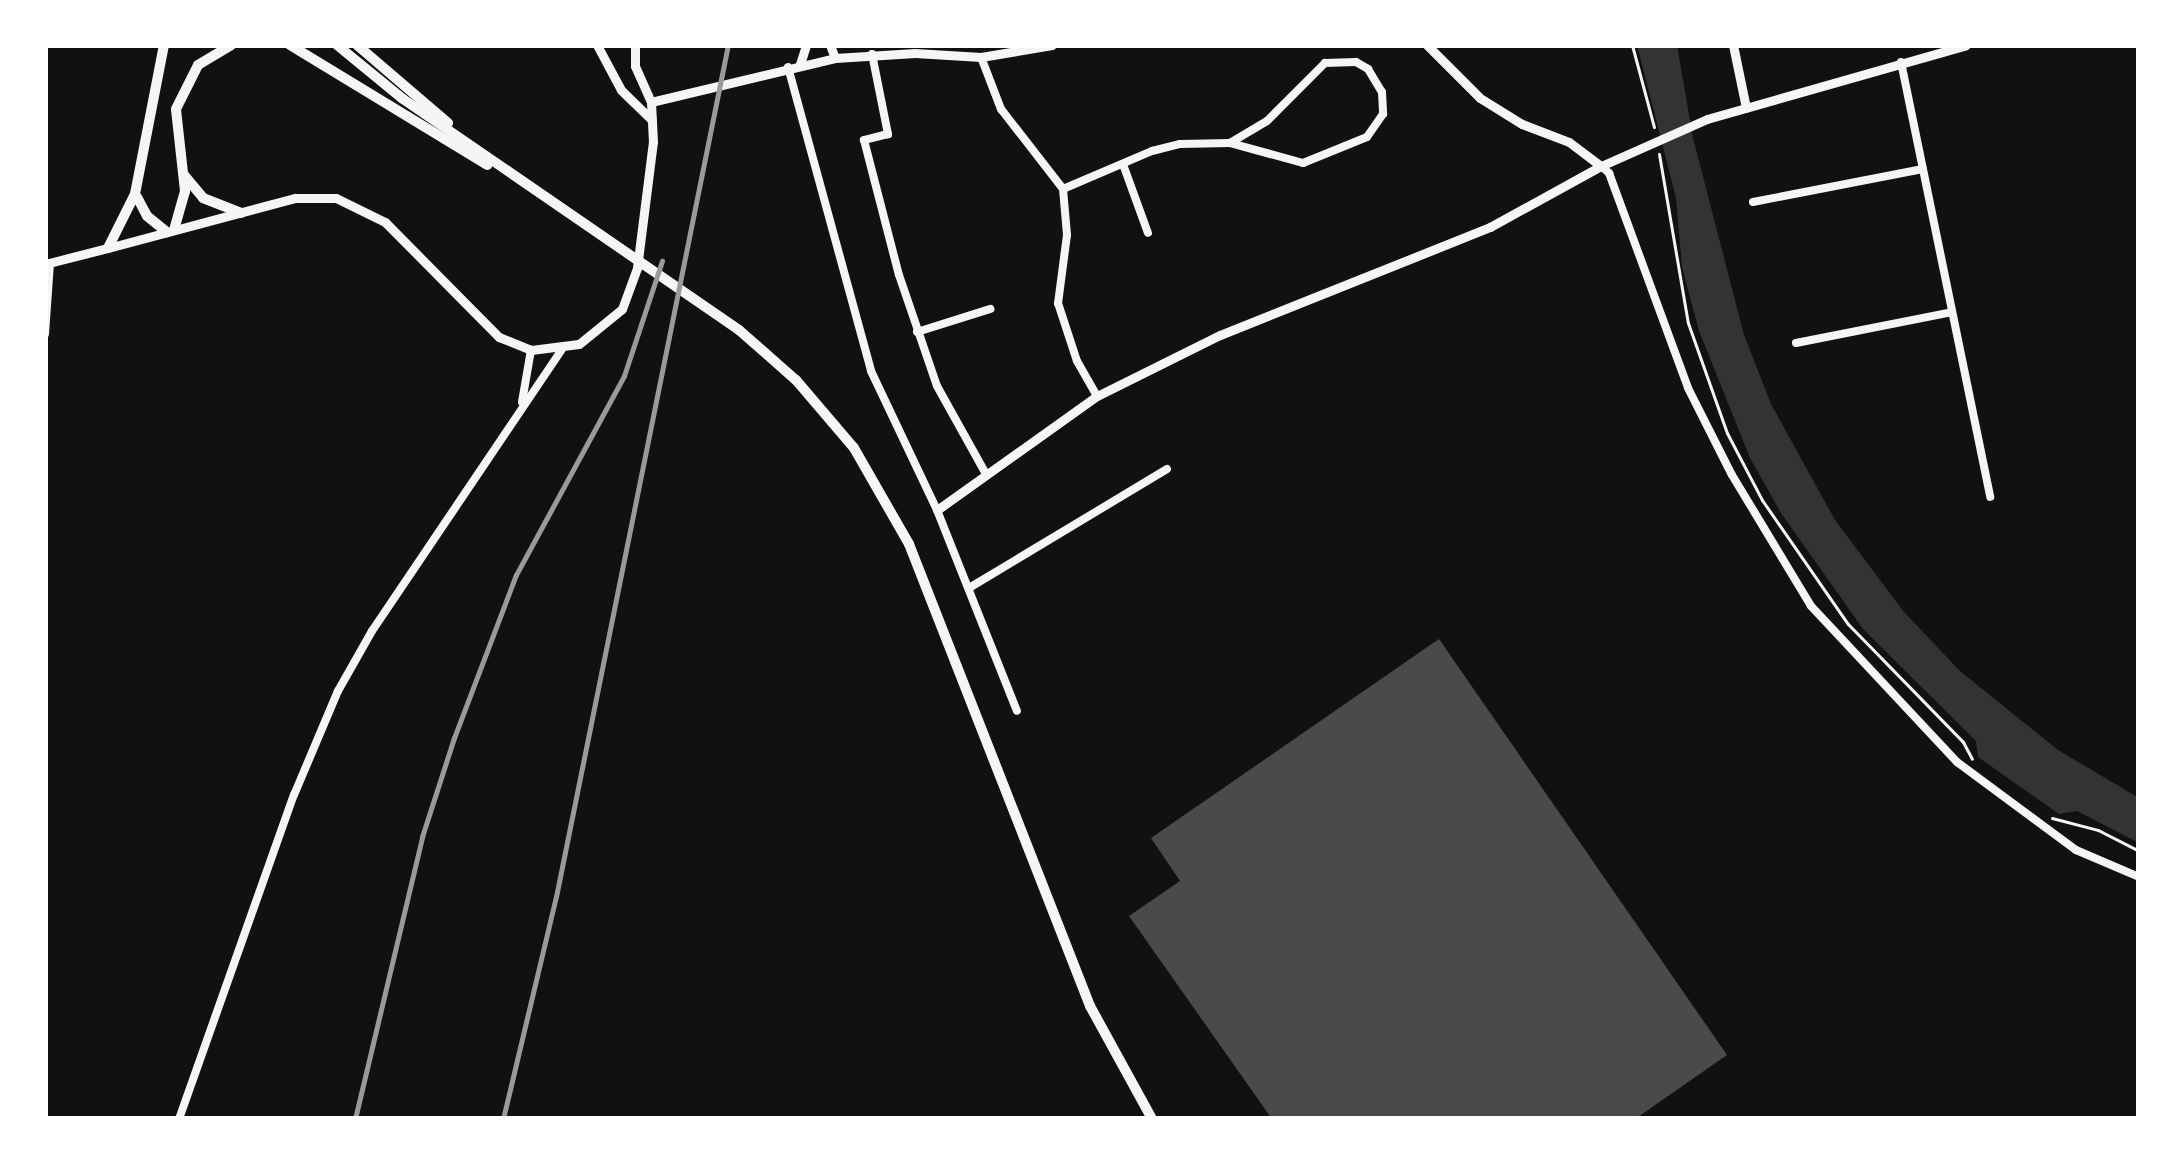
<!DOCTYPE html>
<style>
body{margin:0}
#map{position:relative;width:2184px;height:1164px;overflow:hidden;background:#111;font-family:Jost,sans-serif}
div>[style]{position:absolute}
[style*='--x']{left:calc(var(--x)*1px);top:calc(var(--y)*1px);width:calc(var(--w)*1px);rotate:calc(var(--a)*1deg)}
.water>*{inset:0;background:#333}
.building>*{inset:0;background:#4a4a4a}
.path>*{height:3px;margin:-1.5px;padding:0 1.5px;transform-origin:1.5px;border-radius:1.5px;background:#f5f5f5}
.minor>*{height:8px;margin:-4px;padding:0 4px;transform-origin:4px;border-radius:4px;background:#f5f5f5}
.tertiary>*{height:9px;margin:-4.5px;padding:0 4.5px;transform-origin:4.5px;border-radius:4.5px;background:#f5f5f5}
.secondary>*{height:9px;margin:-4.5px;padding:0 4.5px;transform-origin:4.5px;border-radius:4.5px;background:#f5f5f5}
.primary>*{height:10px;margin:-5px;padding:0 5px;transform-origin:5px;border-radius:5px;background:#f5f5f5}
.rail>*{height:4.5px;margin:-2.25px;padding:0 2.25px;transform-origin:2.25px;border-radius:2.25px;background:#9a9a9a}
span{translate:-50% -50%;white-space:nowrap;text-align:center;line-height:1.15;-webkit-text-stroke:9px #fff;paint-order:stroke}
.frame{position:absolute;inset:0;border:48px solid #fff;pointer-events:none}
</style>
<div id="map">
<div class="water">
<i style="clip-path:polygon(1637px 45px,1677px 45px,1693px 138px,1744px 335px,1771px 404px,1835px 520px,1904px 612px,1960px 671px,2058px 750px,2139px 798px,2139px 843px,2077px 811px,2059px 814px,1978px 757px,1976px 741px,1863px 629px,1781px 513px,1750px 458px,1699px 331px,1682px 267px,1676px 198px)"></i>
</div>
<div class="building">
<i style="clip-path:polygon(1439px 639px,1727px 1055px,1635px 1119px,1272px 1119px,1129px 916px,1180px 881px,1151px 838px)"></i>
</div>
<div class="path">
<i style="--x:1632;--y:45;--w:85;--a:75"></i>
<i style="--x:1659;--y:154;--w:171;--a:80.3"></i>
<i style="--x:1688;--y:323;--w:117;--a:70.5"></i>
<i style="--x:1727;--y:433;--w:76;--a:62.4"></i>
<i style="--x:1762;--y:500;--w:151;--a:55.3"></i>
<i style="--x:1848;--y:624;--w:165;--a:45.7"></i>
<i style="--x:1963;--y:742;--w:19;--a:62"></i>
<i style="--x:2052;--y:818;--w:48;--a:14.6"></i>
<i style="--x:2098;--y:830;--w:46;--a:27.1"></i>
</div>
<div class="minor">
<i style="--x:872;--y:54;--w:82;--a:78.7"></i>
<i style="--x:888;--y:134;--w:25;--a:166"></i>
<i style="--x:864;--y:140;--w:139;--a:75.5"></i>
<i style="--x:899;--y:275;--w:117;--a:71.1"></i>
<i style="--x:937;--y:386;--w:101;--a:60.9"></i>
<i style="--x:981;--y:57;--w:56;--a:69"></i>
<i style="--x:1001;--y:109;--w:101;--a:52.2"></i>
<i style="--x:1063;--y:189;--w:46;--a:85"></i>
<i style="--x:1067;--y:235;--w:69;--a:97.5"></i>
<i style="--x:1058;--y:303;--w:61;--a:71.9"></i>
<i style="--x:1077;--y:361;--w:40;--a:60.3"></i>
<i style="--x:1901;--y:62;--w:444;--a:78.4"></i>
<i style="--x:788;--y:67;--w:315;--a:74.7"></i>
<i style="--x:871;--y:371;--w:154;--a:64.6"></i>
<i style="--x:937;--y:510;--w:216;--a:68.3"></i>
<i style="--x:1601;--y:166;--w:11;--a:41"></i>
<i style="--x:1609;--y:173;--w:229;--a:69.8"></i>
<i style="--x:1688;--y:388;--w:97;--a:63.2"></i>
<i style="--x:1732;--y:475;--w:153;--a:58.9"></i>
<i style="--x:1811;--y:606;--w:214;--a:46.9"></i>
<i style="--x:1957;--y:762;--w:148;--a:36.5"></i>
<i style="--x:2076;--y:850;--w:69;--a:23.2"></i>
<i style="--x:1124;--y:167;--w:70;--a:70"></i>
<i style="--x:1063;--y:189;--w:97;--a:-23.1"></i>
<i style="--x:1152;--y:151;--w:29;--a:-14"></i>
<i style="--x:1180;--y:144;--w:50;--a:-1.1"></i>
<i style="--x:1230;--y:143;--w:43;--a:-30.7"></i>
<i style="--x:1267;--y:121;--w:82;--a:-45"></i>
<i style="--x:1325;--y:63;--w:31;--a:-2"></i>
<i style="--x:1356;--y:62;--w:14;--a:30"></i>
<i style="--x:1368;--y:69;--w:27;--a:59"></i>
<i style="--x:1382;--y:92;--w:22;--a:87"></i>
<i style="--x:1383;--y:114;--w:28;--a:125"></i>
<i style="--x:1367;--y:137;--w:69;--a:157.9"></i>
<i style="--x:1303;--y:163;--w:76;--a:-164.7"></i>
<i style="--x:1753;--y:202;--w:173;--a:-11"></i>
<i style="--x:917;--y:332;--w:77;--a:-17.5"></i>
<i style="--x:45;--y:334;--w:71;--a:-86"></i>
<i style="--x:1796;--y:343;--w:159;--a:-11.2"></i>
<i style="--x:522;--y:402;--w:53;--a:-80.2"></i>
<i style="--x:969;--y:588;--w:231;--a:-31"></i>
<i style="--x:179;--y:1119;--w:344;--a:-70.5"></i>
<i style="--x:294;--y:795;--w:113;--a:-67.1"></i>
<i style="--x:338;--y:691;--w:69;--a:-60.5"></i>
<i style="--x:372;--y:631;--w:340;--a:-56"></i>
</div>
<div class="tertiary">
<i style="--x:830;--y:45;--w:14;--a:69"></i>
<i style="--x:1733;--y:45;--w:64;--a:78.3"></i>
<i style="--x:800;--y:64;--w:20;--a:-72"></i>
<i style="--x:45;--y:264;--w:65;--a:-14.3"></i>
<i style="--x:937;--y:510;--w:196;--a:-35.5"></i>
<i style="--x:1097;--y:396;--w:137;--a:-26.4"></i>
<i style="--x:1220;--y:335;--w:291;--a:-21.8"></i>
<i style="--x:1490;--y:227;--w:127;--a:-28.8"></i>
</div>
<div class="secondary">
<i style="--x:597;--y:45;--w:51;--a:61.9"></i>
<i style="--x:621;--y:90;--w:43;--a:44.1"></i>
<i style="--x:1427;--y:45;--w:75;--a:45"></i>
<i style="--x:1480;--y:98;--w:49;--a:31.8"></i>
<i style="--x:1522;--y:124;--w:50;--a:21"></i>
<i style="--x:1569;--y:142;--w:40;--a:37"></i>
<i style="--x:1601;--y:166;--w:116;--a:-23.9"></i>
<i style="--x:1707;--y:119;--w:269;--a:-15.9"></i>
<i style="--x:651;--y:102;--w:189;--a:-13.4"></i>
<i style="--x:835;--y:58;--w:80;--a:-3.6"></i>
<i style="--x:915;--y:53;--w:66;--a:3.5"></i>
<i style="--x:981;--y:57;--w:72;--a:-9.6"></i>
<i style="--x:108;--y:248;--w:194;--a:-15"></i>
<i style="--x:295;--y:198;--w:41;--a:0"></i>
<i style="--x:336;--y:198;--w:55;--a:26.1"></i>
<i style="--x:385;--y:222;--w:162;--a:45.3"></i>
<i style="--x:499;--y:337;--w:35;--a:22"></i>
<i style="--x:531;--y:350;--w:48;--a:-7.1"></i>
<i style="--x:579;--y:344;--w:55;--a:-39.1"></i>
<i style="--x:622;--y:309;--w:44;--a:-69.9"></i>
<i style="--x:637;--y:268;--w:127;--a:-82.8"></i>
<i style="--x:653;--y:142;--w:40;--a:-92.9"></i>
<i style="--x:651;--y:102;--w:39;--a:-114"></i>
<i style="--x:635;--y:66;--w:21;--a:-90"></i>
</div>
<div class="primary">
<i style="--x:290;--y:45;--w:231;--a:31.3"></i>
<i style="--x:337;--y:45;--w:85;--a:39.3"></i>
<i style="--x:403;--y:99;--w:408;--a:34.5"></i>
<i style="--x:739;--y:330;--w:76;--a:41.3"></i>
<i style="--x:796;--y:380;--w:89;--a:49.5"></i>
<i style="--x:854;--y:448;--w:111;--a:60.2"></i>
<i style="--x:909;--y:544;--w:496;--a:68.6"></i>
<i style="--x:1090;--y:1006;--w:129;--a:61.2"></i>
<i style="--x:357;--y:45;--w:120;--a:40.6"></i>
<i style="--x:184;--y:175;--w:30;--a:50"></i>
<i style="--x:203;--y:198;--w:41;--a:21.5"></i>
<i style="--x:137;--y:197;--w:21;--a:62"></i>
<i style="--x:147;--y:216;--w:26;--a:39"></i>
<i style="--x:174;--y:230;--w:41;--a:-74.2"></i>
<i style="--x:185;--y:191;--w:82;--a:-96.3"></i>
<i style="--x:176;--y:109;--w:49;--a:-63.4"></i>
<i style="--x:198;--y:65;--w:39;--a:-31"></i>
<i style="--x:108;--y:248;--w:60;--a:-63.4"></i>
<i style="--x:135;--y:194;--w:152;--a:-79"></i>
</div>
<div class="rail">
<i style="--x:355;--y:1119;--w:290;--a:-76.6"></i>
<i style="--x:422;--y:837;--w:104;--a:-72.1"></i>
<i style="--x:454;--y:738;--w:174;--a:-69.2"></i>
<i style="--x:516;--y:575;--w:226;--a:-61.5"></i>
<i style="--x:624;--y:376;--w:121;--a:-71.7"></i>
<i style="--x:503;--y:1119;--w:228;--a:-76.6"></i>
<i style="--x:556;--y:897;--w:869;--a:-78.59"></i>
</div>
<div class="frame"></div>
</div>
